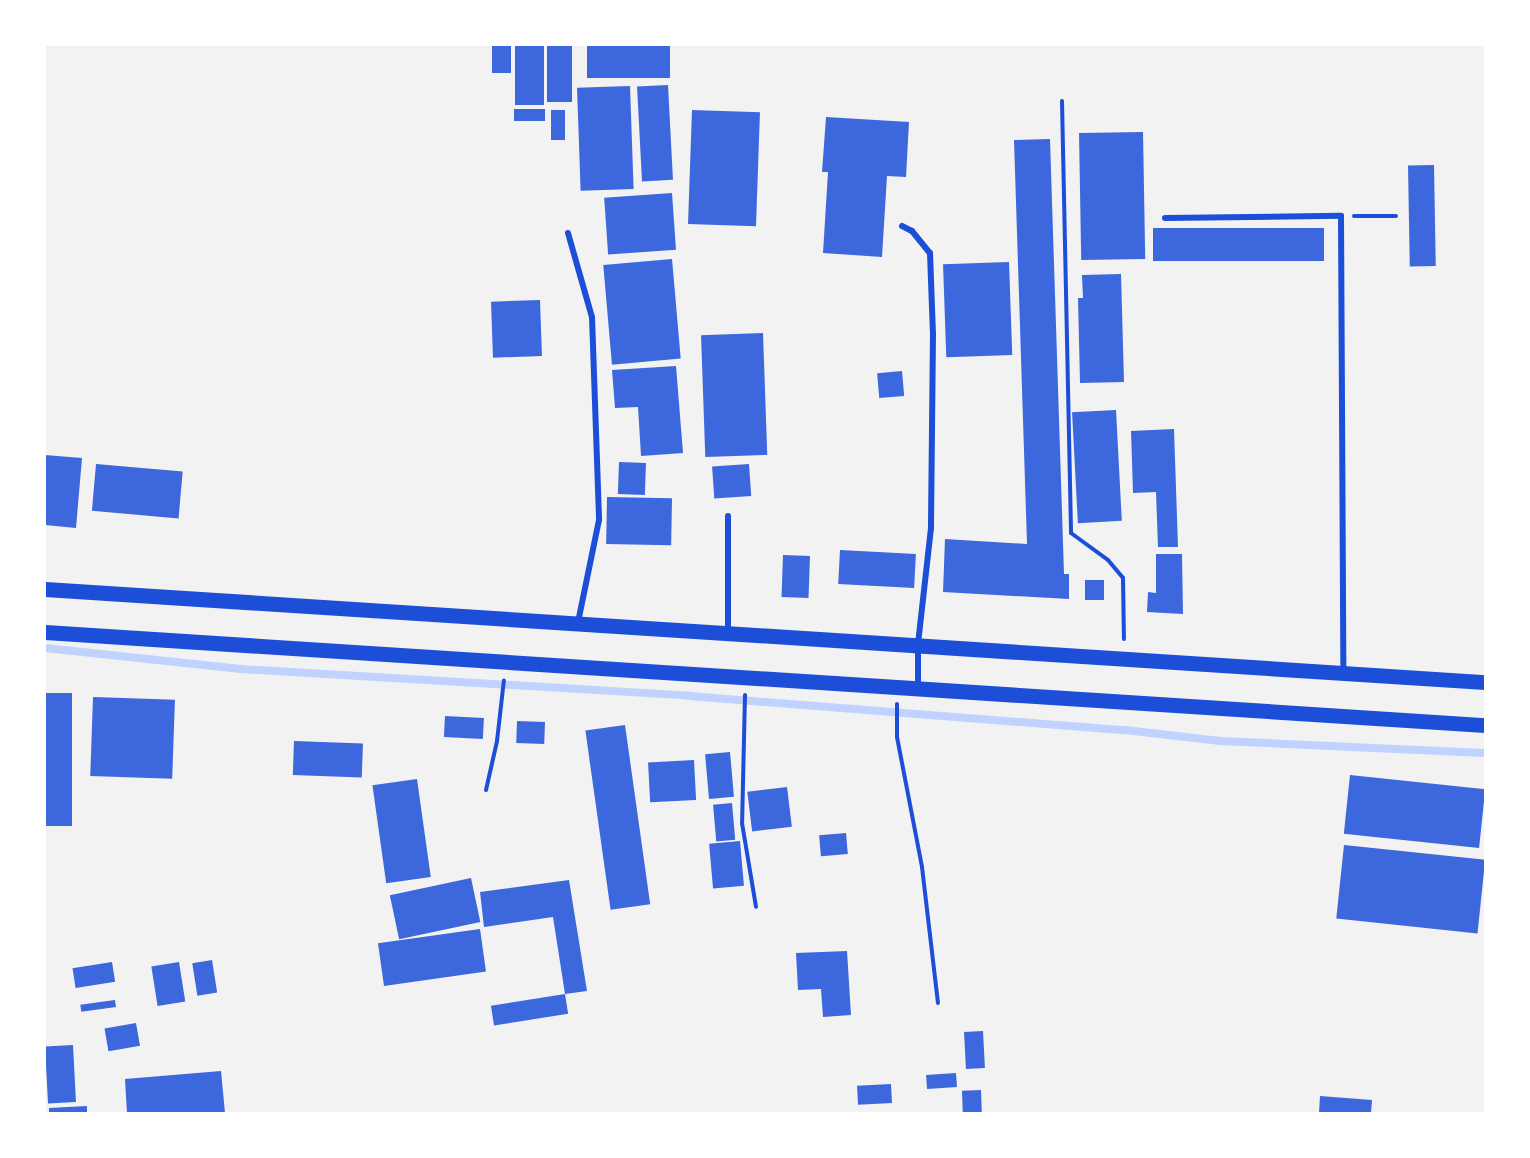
<!DOCTYPE html>
<style>
body{margin:0}
#map{position:relative;width:1530px;height:1158px;overflow:hidden;background:#f2f2f2;font-family:"Public Sans",sans-serif}
div>[style]{position:absolute}
[style*='--x']{left:calc(var(--x)*1px);top:calc(var(--y)*1px);width:calc(var(--w)*1px);rotate:calc(var(--a)*1deg)}
.stream>*{height:8px;margin:-4px;padding:0 4px;transform-origin:4px;border-radius:4px;background:#bfd3fe}
.building>*{inset:0;background:#3d67dc;transform-origin:0 0}
.path>*{height:4px;margin:-2px;padding:0 2px;transform-origin:2px;border-radius:2px;background:#1d4ed8}
.minor>*{height:6px;margin:-3px;padding:0 3px;transform-origin:3px;border-radius:3px;background:#1d4ed8}
.primary>*{height:15px;margin:-7.5px;padding:0 7.5px;transform-origin:7.5px;border-radius:7.5px;background:#1d4ed8}
span{translate:-50% -50%;white-space:nowrap;text-align:center;line-height:1.15;-webkit-text-stroke:5px #fff;paint-order:stroke}
.frame{position:absolute;inset:0;border:46px solid #fff;pointer-events:none}
</style>
<div id="map">
<div class="stream">
<i style="--x:45;--y:648;--w:197;--a:6.1"></i>
<i style="--x:241;--y:669;--w:449;--a:3.4"></i>
<i style="--x:689;--y:696;--w:437;--a:4.5"></i>
<i style="--x:1125;--y:730;--w:96;--a:6.6"></i>
<i style="--x:1220;--y:741;--w:265;--a:2.6"></i>
</div>
<div class="building">
<i style="left:492px;top:45px;width:19px;height:28px"></i>
<i style="left:515px;top:45px;width:29px;height:60px"></i>
<i style="left:547px;top:45px;width:25px;height:57px"></i>
<i style="left:587px;top:45px;width:83px;height:33px"></i>
<i style="left:668px;top:85px;width:95px;height:31px;rotate:87deg"></i>
<i style="left:630px;top:86px;width:103px;height:53px;rotate:88deg"></i>
<i style="left:514px;top:109px;width:31px;height:12px"></i>
<i style="left:551px;top:110px;width:14px;height:30px"></i>
<i style="left:692px;top:110px;width:68px;height:114px;rotate:2deg"></i>
<i style="clip-path:polygon(826px 117px,909px 122px,906px 177px,887px 176px,882px 257px,823px 253px,828px 172px,822px 172px)"></i>
<i style="left:1143px;top:132px;width:127px;height:64px;rotate:89deg"></i>
<i style="clip-path:polygon(1050px 139px,1064px 574px,1069px 574px,1069px 599px,943px 592px,945px 539px,1027px 544px,1014px 140px)"></i>
<i style="left:1434px;top:165px;width:101px;height:26px;rotate:89deg"></i>
<i style="left:672px;top:193px;width:57px;height:68px;rotate:86deg"></i>
<i style="left:1324px;top:228px;width:33px;height:171px;rotate:90deg"></i>
<i style="left:672px;top:259px;width:100px;height:69px;rotate:85deg"></i>
<i style="left:1009px;top:262px;width:93px;height:66px;rotate:88deg"></i>
<i style="clip-path:polygon(1121px 274px,1124px 382px,1080px 383px,1078px 298px,1083px 298px,1082px 275px)"></i>
<i style="left:540px;top:300px;width:56px;height:49px;rotate:88deg"></i>
<i style="left:763px;top:333px;width:122px;height:62px;rotate:88deg"></i>
<i style="clip-path:polygon(676px 366px,683px 453px,641px 456px,638px 407px,615px 408px,612px 370px)"></i>
<i style="left:902px;top:371px;width:25px;height:25px;rotate:85deg"></i>
<i style="left:1116px;top:410px;width:111px;height:44px;rotate:87deg"></i>
<i style="clip-path:polygon(1174px 429px,1178px 547px,1158px 547px,1156px 492px,1133px 493px,1131px 431px)"></i>
<i style="clip-path:polygon(45px 455px,82px 458px,76px 528px,45px 525px)"></i>
<i style="left:619px;top:462px;width:27px;height:32px;rotate:2deg"></i>
<i style="left:96px;top:464px;width:87px;height:47px;rotate:5deg"></i>
<i style="left:749px;top:464px;width:32px;height:37px;rotate:86deg"></i>
<i style="left:607px;top:497px;width:65px;height:47px;rotate:1deg"></i>
<i style="left:840px;top:550px;width:76px;height:34px;rotate:3deg"></i>
<i style="clip-path:polygon(1156px 554px,1182px 554px,1183px 614px,1147px 612px,1148px 592px,1156px 593px)"></i>
<i style="left:783px;top:555px;width:27px;height:42px;rotate:2deg"></i>
<i style="left:1085px;top:580px;width:19px;height:20px"></i>
<i style="left:45px;top:693px;width:27px;height:133px"></i>
<i style="left:93px;top:697px;width:82px;height:79px;rotate:2deg"></i>
<i style="left:445px;top:716px;width:39px;height:21px;rotate:3deg"></i>
<i style="left:517px;top:721px;width:28px;height:22px;rotate:2deg"></i>
<i style="left:625px;top:725px;width:181px;height:40px;rotate:82deg"></i>
<i style="left:294px;top:741px;width:69px;height:34px;rotate:2deg"></i>
<i style="left:730px;top:752px;width:45px;height:25px;rotate:85deg"></i>
<i style="left:694px;top:760px;width:40px;height:46px;rotate:87deg"></i>
<i style="left:1350px;top:775px;width:136px;height:59px;rotate:6deg"></i>
<i style="left:417px;top:779px;width:99px;height:45px;rotate:82deg"></i>
<i style="left:787px;top:787px;width:40px;height:40px;rotate:83deg"></i>
<i style="left:732px;top:803px;width:37px;height:19px;rotate:85deg"></i>
<i style="left:846px;top:833px;width:21px;height:27px;rotate:85deg"></i>
<i style="left:740px;top:841px;width:45px;height:31px;rotate:85deg"></i>
<i style="left:1344px;top:845px;width:142px;height:74px;rotate:6deg"></i>
<i style="left:471px;top:878px;width:45px;height:83px;rotate:78deg"></i>
<i style="clip-path:polygon(569px 880px,587px 991px,565px 994px,553px 917px,484px 927px,480px 892px)"></i>
<i style="left:480px;top:929px;width:43px;height:103px;rotate:82deg"></i>
<i style="clip-path:polygon(847px 951px,851px 1015px,823px 1017px,821px 989px,798px 990px,796px 953px)"></i>
<i style="left:212px;top:960px;width:33px;height:20px;rotate:81deg"></i>
<i style="left:112px;top:962px;width:20px;height:40px;rotate:81deg"></i>
<i style="left:179px;top:962px;width:40px;height:28px;rotate:81deg"></i>
<i style="left:565px;top:994px;width:20px;height:75px;rotate:81deg"></i>
<i style="left:115px;top:1000px;width:7px;height:35px;rotate:82deg"></i>
<i style="left:136px;top:1023px;width:23px;height:32px;rotate:80deg"></i>
<i style="left:983px;top:1031px;width:37px;height:19px;rotate:87deg"></i>
<i style="left:73px;top:1045px;width:57px;height:28px;rotate:87deg"></i>
<i style="clip-path:polygon(221px 1071px,225px 1113px,127px 1113px,125px 1079px)"></i>
<i style="left:956px;top:1073px;width:14px;height:30px;rotate:86deg"></i>
<i style="left:891px;top:1084px;width:19px;height:34px;rotate:87deg"></i>
<i style="left:981px;top:1090px;width:23px;height:19px;rotate:88deg"></i>
<i style="clip-path:polygon(1320px 1096px,1372px 1100px,1371px 1113px,1319px 1113px)"></i>
<i style="clip-path:polygon(87px 1106px,87px 1113px,49px 1113px,49px 1108px)"></i>
</div>
<div class="path">
<i style="--x:1062;--y:101;--w:432;--a:88.8"></i>
<i style="--x:1071;--y:533;--w:46;--a:36.1"></i>
<i style="--x:1108;--y:560;--w:23;--a:50"></i>
<i style="--x:1123;--y:578;--w:61;--a:89.1"></i>
<i style="--x:1354;--y:216;--w:42;--a:0"></i>
<i style="--x:745;--y:695;--w:128;--a:91.3"></i>
<i style="--x:742;--y:823;--w:85;--a:80.5"></i>
<i style="--x:897;--y:704;--w:33;--a:90"></i>
<i style="--x:897;--y:737;--w:132;--a:79.1"></i>
<i style="--x:922;--y:867;--w:137;--a:83.3"></i>
<i style="--x:486;--y:790;--w:50;--a:-77.3"></i>
<i style="--x:497;--y:741;--w:61;--a:-83.5"></i>
</div>
<div class="minor">
<i style="--x:1165;--y:218;--w:176;--a:-0.7"></i>
<i style="--x:1341;--y:216;--w:455;--a:89.7"></i>
<i style="--x:902;--y:226;--w:11;--a:27"></i>
<i style="--x:912;--y:231;--w:28;--a:51"></i>
<i style="--x:930;--y:253;--w:80;--a:87.9"></i>
<i style="--x:933;--y:333;--w:195;--a:90.6"></i>
<i style="--x:931;--y:528;--w:117;--a:96.4"></i>
<i style="--x:918;--y:644;--w:42;--a:90"></i>
<i style="--x:568;--y:233;--w:87;--a:74.1"></i>
<i style="--x:592;--y:317;--w:203;--a:88"></i>
<i style="--x:599;--y:520;--w:104;--a:101.6"></i>
<i style="--x:728;--y:632;--w:116;--a:-90"></i>
</div>
<div class="primary">
<i style="--x:45;--y:589;--w:1443;--a:3.7"></i>
<i style="--x:45;--y:632;--w:1443;--a:3.7"></i>
</div>
<div class="frame"></div>
</div>
